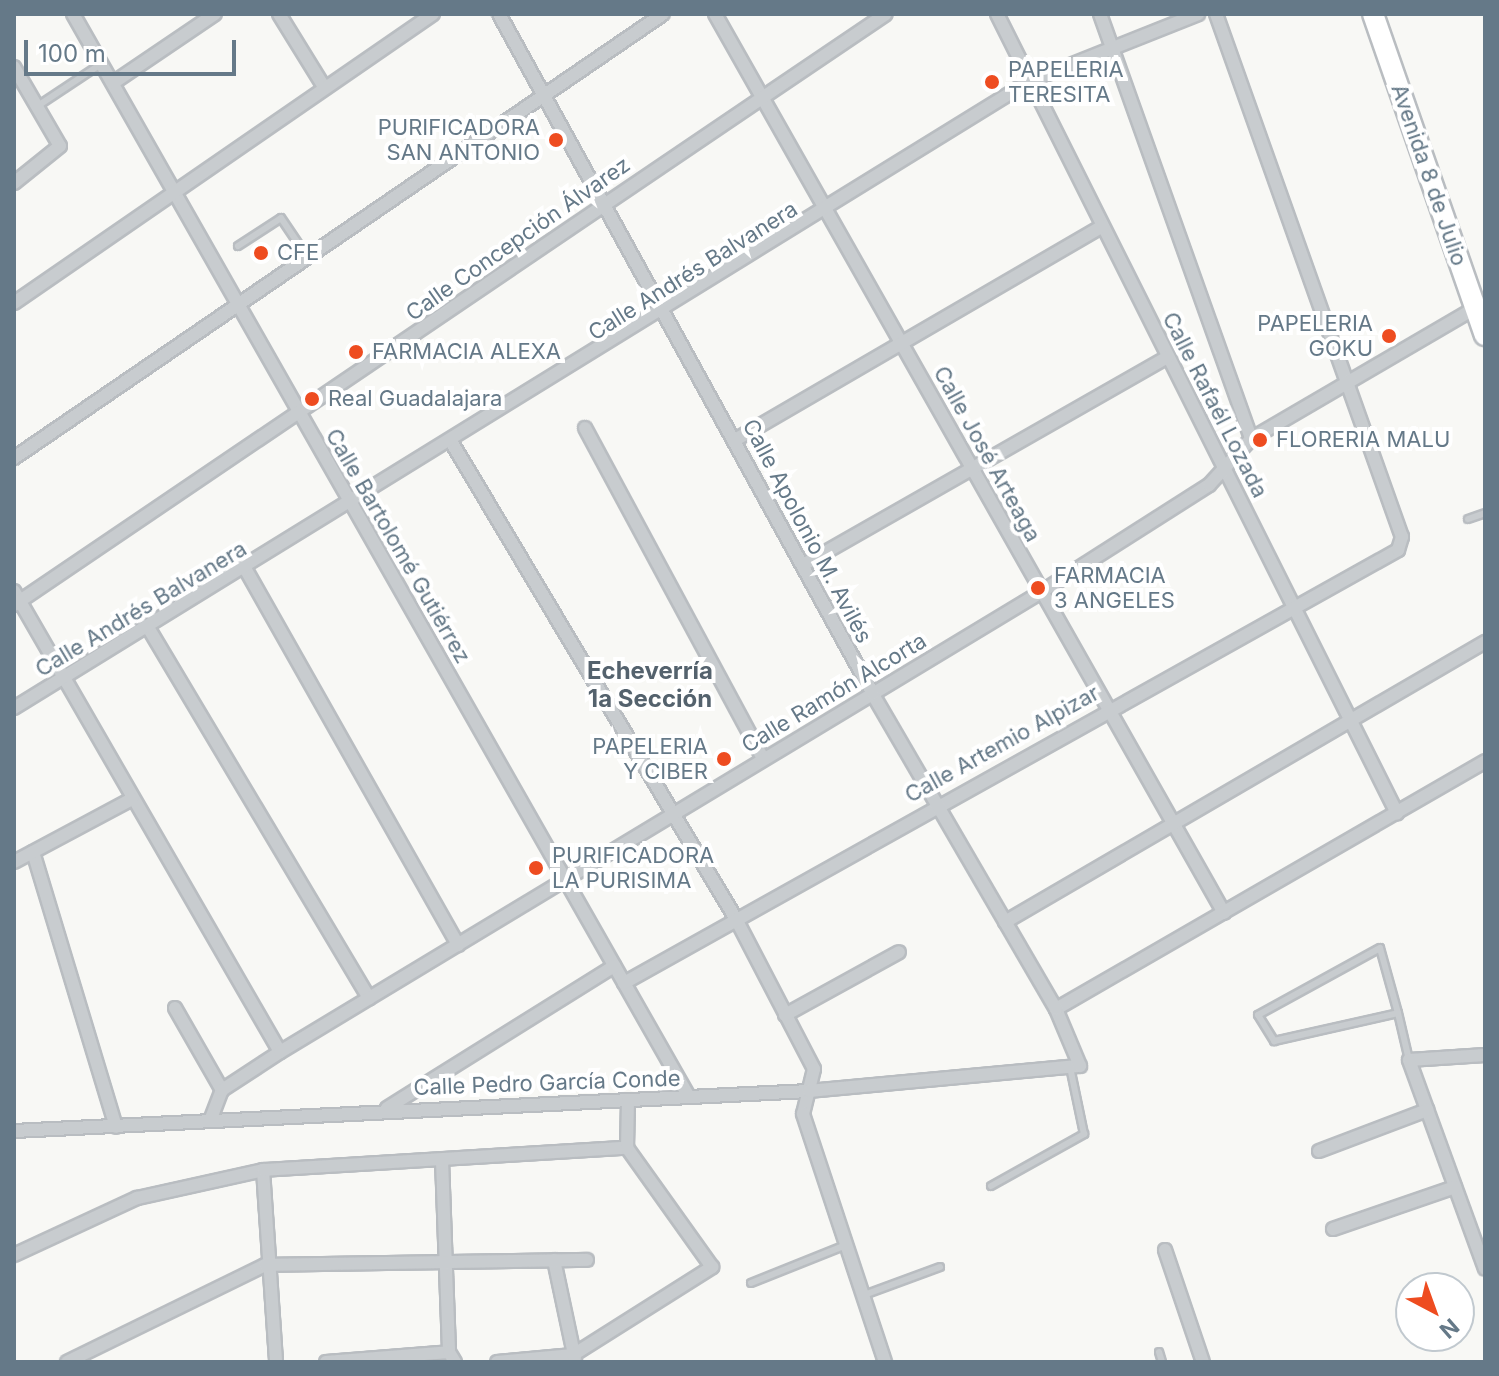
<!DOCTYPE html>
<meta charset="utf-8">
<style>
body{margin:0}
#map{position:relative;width:1499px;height:1376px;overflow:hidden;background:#f8f8f5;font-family:Inter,sans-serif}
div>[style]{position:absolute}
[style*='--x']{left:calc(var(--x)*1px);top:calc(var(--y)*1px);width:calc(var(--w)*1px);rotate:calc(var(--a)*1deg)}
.roads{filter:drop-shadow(2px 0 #b9bdc1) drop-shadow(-2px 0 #b9bdc1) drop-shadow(0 2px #b9bdc1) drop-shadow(0 -2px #b9bdc1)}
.lane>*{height:6px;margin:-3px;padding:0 3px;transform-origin:3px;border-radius:3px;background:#c8cccf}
.street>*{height:12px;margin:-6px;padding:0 6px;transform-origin:6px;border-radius:6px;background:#c8cccf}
.primary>*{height:20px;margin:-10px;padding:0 10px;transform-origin:10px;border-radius:10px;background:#fff}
.dots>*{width:22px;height:22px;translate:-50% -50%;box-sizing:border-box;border:4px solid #fff;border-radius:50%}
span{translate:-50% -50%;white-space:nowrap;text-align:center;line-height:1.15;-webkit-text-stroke:8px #fff;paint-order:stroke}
.poi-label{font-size:22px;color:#657988}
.left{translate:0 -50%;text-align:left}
.right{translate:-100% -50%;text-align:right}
.street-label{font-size:22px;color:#657988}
.neighbourhood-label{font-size:24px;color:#54626d;font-weight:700}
.frame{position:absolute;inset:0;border:16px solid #657988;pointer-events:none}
.north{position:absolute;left:1395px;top:1272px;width:80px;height:80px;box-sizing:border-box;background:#fff;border:2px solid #c1c9cf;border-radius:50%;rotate:139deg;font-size:22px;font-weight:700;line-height:32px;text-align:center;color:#657988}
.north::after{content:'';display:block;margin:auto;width:28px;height:36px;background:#ee4c20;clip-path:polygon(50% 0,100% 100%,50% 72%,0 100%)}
.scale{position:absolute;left:24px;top:40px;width:212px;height:36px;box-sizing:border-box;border:4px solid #657988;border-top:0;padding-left:10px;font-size:24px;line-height:28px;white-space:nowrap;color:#657988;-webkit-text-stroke:6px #fff;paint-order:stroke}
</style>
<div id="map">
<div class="roads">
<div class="lane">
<i style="--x:39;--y:105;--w:74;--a:-33.5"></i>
<i style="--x:238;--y:246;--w:51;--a:-33.1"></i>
<i style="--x:281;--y:218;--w:48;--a:56"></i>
<i style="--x:1468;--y:519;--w:18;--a:-19"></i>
<i style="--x:1398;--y:1013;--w:67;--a:-105.5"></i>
<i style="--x:1380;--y:948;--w:139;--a:151.2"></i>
<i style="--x:1258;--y:1015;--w:31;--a:58"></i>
<i style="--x:1274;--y:1041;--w:127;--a:-12.7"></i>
<i style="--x:1398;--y:1013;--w:48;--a:76.8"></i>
<i style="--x:991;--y:1186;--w:107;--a:-29.2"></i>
<i style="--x:1084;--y:1134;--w:63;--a:-101.8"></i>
<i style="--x:751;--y:1283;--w:102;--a:-21.8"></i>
<i style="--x:864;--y:1295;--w:81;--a:-20.2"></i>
<i style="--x:1159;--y:1352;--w:10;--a:73"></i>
</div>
<div class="street">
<i style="--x:73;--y:14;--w:1246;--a:60.37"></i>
<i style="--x:279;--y:14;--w:86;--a:58.3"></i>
<i style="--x:715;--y:14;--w:1033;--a:60.48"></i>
<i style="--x:997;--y:14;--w:894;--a:63.41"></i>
<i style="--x:1100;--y:14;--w:451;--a:70.4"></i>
<i style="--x:14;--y:67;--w:91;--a:59.8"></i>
<i style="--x:60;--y:146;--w:59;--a:141.2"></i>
<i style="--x:113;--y:83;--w:123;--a:-34.1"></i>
<i style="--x:14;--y:303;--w:509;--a:-34.6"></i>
<i style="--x:585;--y:428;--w:375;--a:61.7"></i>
<i style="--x:735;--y:440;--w:425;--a:-30.2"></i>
<i style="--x:452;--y:443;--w:554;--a:59.18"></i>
<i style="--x:736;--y:919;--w:169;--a:62.5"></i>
<i style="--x:814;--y:1069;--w:46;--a:103.7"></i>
<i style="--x:803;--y:1114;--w:261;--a:71.7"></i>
<i style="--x:14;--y:458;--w:786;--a:-34.38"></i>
<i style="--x:803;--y:565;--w:420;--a:-29.7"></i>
<i style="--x:246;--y:570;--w:431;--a:60.5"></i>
<i style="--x:14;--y:591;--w:532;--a:60.01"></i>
<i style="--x:14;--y:605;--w:1053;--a:-34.13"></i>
<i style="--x:149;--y:629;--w:430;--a:59.2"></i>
<i style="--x:14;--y:708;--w:1194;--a:-31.68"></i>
<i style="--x:1030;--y:81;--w:181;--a:-21.7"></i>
<i style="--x:33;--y:852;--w:287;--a:73.2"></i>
<i style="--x:14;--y:862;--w:134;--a:-28.1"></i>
<i style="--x:1005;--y:922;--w:556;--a:-30.26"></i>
<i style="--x:624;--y:983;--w:887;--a:-29.22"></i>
<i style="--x:1398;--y:550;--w:14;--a:-73"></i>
<i style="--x:1402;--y:537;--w:555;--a:-109.58"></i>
<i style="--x:175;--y:1008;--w:95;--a:60.2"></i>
<i style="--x:1056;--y:1009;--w:496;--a:-30"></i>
<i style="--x:785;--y:1015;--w:130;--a:-28.9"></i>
<i style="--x:1485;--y:1055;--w:76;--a:176.2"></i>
<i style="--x:1409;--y:1060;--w:222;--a:70"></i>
<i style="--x:387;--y:1108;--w:268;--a:-32"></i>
<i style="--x:210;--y:1121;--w:33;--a:-69"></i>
<i style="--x:222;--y:1090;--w:69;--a:-33.2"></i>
<i style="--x:280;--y:1052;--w:889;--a:-31.15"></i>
<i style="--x:1041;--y:592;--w:199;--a:-32.5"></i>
<i style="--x:1209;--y:485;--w:62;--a:-47.6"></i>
<i style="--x:1251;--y:439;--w:271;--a:-30.3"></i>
<i style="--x:14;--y:1131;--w:796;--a:-2.88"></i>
<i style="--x:809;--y:1091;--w:272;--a:-5.3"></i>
<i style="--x:1080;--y:1066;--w:62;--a:-112.8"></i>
<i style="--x:1056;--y:1009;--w:364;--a:-120.2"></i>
<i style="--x:873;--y:694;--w:776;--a:-118.81"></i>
<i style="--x:1319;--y:1151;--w:116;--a:-20.8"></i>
<i style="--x:442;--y:1160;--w:192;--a:87.9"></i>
<i style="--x:263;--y:1170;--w:192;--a:86.1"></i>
<i style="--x:1333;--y:1229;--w:129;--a:-19"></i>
<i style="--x:1165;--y:1250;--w:118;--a:71.3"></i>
<i style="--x:14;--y:1255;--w:136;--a:-24.9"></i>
<i style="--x:137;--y:1198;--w:129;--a:-12.5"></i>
<i style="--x:263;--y:1170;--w:365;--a:-3.5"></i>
<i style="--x:554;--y:1260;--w:101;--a:78"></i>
<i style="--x:67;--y:1362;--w:220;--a:-26.1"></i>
<i style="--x:265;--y:1265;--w:322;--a:-0.9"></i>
<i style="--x:326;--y:1362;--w:123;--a:-4.6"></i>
<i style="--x:449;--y:1352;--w:12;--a:59"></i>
<i style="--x:497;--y:1362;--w:76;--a:-5.3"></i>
<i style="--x:573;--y:1355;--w:165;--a:-32.3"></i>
<i style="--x:712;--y:1267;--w:146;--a:-125.5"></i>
<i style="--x:627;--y:1148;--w:48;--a:-88.8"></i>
</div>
<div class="primary">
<i style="--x:1373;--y:14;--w:340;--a:70.8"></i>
</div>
</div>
<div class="dots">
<i style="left:992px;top:82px;background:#ee4c20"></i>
<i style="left:556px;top:140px;background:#ee4c20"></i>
<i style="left:261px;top:253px;background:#ee4c20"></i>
<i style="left:1389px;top:336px;background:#ee4c20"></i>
<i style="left:356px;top:352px;background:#ee4c20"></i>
<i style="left:312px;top:399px;background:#ee4c20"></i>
<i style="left:1260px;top:440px;background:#ee4c20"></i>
<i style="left:1038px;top:588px;background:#ee4c20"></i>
<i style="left:724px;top:759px;background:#ee4c20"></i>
<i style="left:536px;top:868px;background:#ee4c20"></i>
</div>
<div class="poi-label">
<span class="left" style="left:1008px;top:82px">PAPELERIA<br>TERESITA</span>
<span class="right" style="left:540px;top:140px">PURIFICADORA<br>SAN ANTONIO</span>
<span class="left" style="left:277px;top:253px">CFE</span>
<span class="right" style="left:1373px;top:336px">PAPELERIA<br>GOKU</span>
<span class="left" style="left:372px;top:352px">FARMACIA ALEXA</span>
<span class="left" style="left:328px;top:399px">Real Guadalajara</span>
<span class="left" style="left:1276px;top:440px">FLORERIA MALU</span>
<span class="left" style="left:1054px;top:588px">FARMACIA<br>3 ANGELES</span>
<span class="right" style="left:708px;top:759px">PAPELERIA<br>Y CIBER</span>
<span class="left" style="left:552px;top:868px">PURIFICADORA<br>LA PURISIMA</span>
</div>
<div class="street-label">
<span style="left:1429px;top:175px;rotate:71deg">Avenida 8 de Julio</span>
<span style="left:518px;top:239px;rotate:-35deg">Calle Concepción Álvarez</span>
<span style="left:693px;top:271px;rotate:-32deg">Calle Andrés Balvanera</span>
<span style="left:1215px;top:405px;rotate:63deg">Calle Rafaél Lozada</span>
<span style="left:987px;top:454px;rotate:61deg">Calle José Arteaga</span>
<span style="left:807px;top:531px;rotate:62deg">Calle Apolonio M. Avilés</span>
<span style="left:398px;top:546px;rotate:60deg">Calle Bartolomé Gutiérrez</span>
<span style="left:141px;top:609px;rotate:-31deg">Calle Andrés Balvanera</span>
<span style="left:834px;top:693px;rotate:-31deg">Calle Ramón Alcorta</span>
<span style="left:1002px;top:744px;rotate:-29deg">Calle Artemio Alpizar</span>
<span style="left:547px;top:1083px;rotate:-2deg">Calle Pedro García Conde</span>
</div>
<div class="neighbourhood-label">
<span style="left:650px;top:685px">Echeverría<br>1a Sección</span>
</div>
<div class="frame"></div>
<div class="north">N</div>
<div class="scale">100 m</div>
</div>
